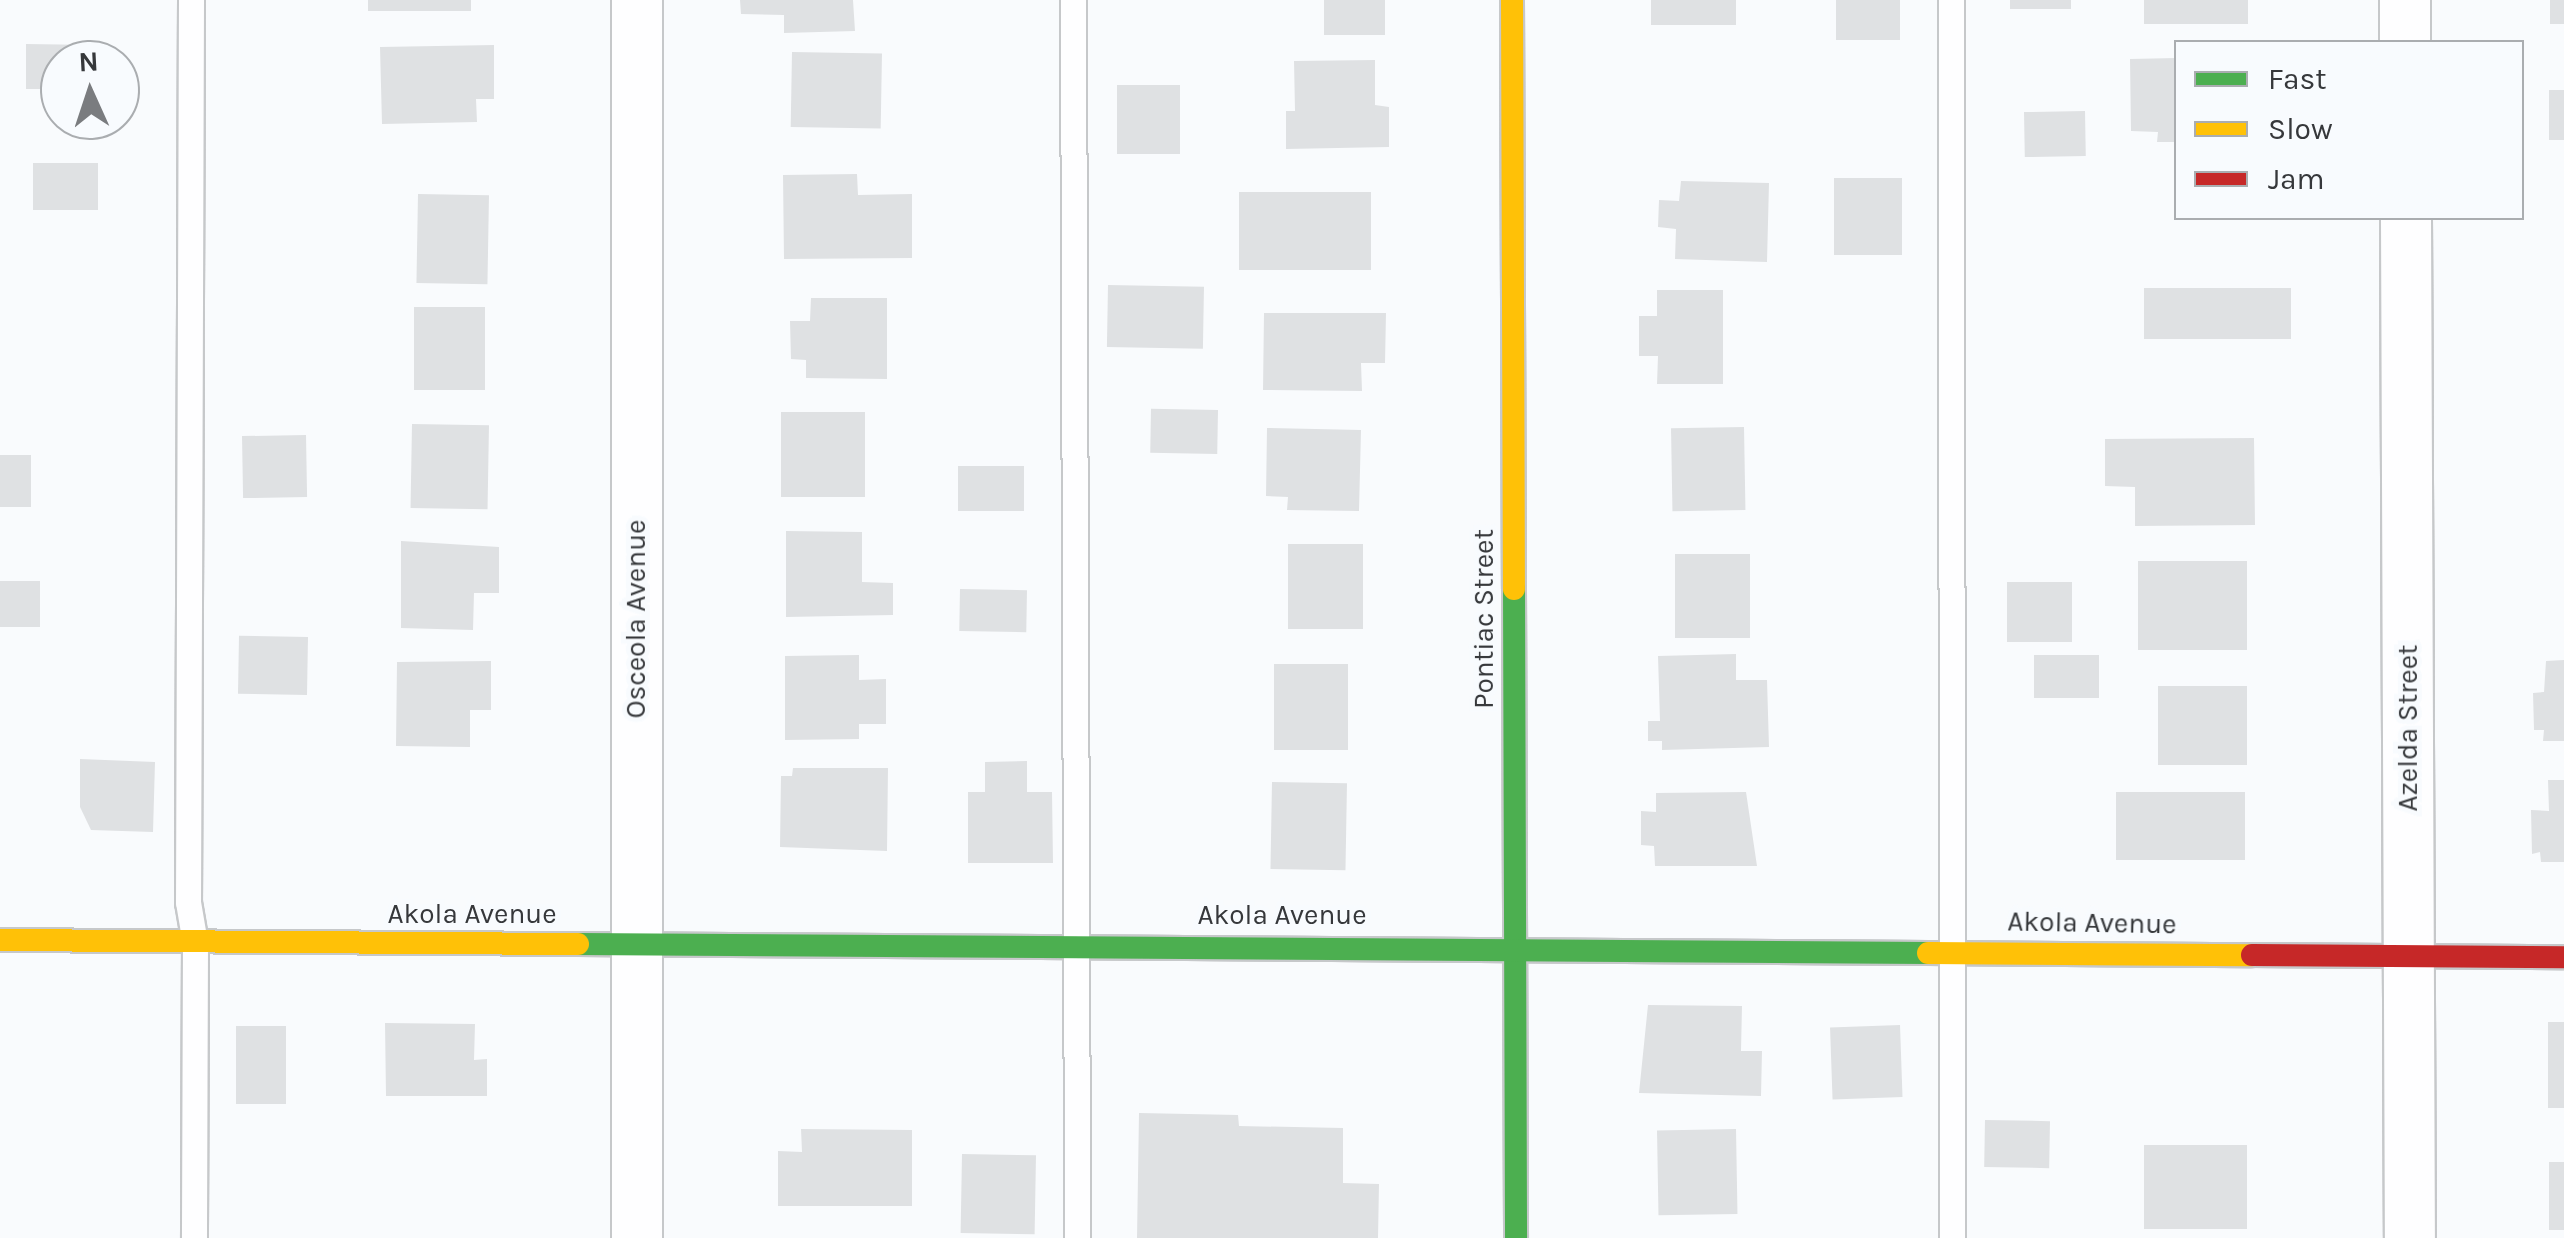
<!DOCTYPE html>
<style>
body{margin:0}
#map{position:relative;width:2564px;height:1238px;overflow:hidden;background:#f9fbfd;font-family:Karla,sans-serif}
div>[style]{position:absolute}
[style*='--x']{left:calc(var(--x)*1px);top:calc(var(--y)*1px);width:calc(var(--w)*1px);rotate:calc(var(--a)*1deg)}
.building>*{inset:0;background:#dfe1e3;transform-origin:0 0}
.roads{filter:drop-shadow(2px 0 #c6c8ca) drop-shadow(-2px 0 #c6c8ca) drop-shadow(0 2px #c6c8ca) drop-shadow(0 -2px #c6c8ca)}
.lane>*{height:25px;margin:-12.5px;padding:0 12.5px;transform-origin:12.5px;border-radius:12.5px;background:#fefeff}
.street>*{height:50px;margin:-25px;padding:0 25px;transform-origin:25px;border-radius:25px;background:#fefeff}
.fast>*{height:22px;margin:-11px;padding:0 11px;transform-origin:11px;border-radius:11px;background:#4caf50}
.slow>*{height:22px;margin:-11px;padding:0 11px;transform-origin:11px;border-radius:11px;background:#ffc107}
.jam>*{height:22px;margin:-11px;padding:0 11px;transform-origin:11px;border-radius:11px;background:#c62828}
span{translate:-50% -50%;white-space:nowrap;text-align:center;line-height:1.15;-webkit-text-stroke:10px #f8fbfe;paint-order:stroke}
.street-label{font-size:28px;color:#36383b}
.legend{position:absolute;left:2174px;top:40px;width:350px;height:180px;box-sizing:border-box;background:#f8fbfe;border:2px solid #aaadb0;margin:0;padding:12px 18px;list-style:none;font-size:30px;color:#36383b}
.legend li{display:flex;align-items:center;gap:20px;height:50px}
.legend b{width:50px;border:2px solid #aaadb0}
.north{position:absolute;left:40px;top:40px;width:100px;height:100px;box-sizing:border-box;background:#f8fbfe;border:2px solid #aaadb0;border-radius:50%;rotate:357deg;font-size:28px;font-weight:700;line-height:40px;text-align:center;color:#36383b}
.north::after{content:'';display:block;margin:auto;width:35px;height:45px;background:#7a7c7f;clip-path:polygon(50% 0,100% 100%,50% 72%,0 100%)}
</style>
<div id="map">
<div class="building">
<i style="left:368px;top:0;width:103px;height:11px"></i>
<i style="clip-path:polygon(740px 0,853px 0,855px 31px,784px 33px,784px 15px,741px 14px)"></i>
<i style="left:1324px;top:0;width:61px;height:35px"></i>
<i style="left:1651px;top:0;width:85px;height:25px"></i>
<i style="left:1836px;top:0;width:64px;height:40px"></i>
<i style="left:2010px;top:0;width:61px;height:9px"></i>
<i style="left:2144px;top:0;width:104px;height:24px"></i>
<i style="left:2550px;top:0;width:14px;height:24px"></i>
<i style="clip-path:polygon(26px 44px,95px 45px,95px 60px,60px 60px,60px 89px,26px 89px)"></i>
<i style="clip-path:polygon(494px 45px,494px 99px,476px 99px,477px 122px,382px 124px,380px 47px)"></i>
<i style="left:792px;top:52px;width:90px;height:75px;rotate:1deg"></i>
<i style="clip-path:polygon(2176px 58px,2176px 142px,2157px 142px,2158px 132px,2131px 131px,2130px 59px)"></i>
<i style="clip-path:polygon(1375px 60px,1375px 105px,1389px 107px,1389px 147px,1286px 149px,1286px 111px,1295px 111px,1294px 61px)"></i>
<i style="left:1180px;top:85px;width:69px;height:63px;rotate:90deg"></i>
<i style="left:2549px;top:90px;width:15px;height:50px"></i>
<i style="left:2085px;top:111px;width:45px;height:61px;rotate:89deg"></i>
<i style="left:33px;top:163px;width:65px;height:47px"></i>
<i style="clip-path:polygon(857px 174px,858px 195px,912px 194px,912px 258px,784px 259px,783px 175px)"></i>
<i style="left:1834px;top:178px;width:68px;height:77px"></i>
<i style="clip-path:polygon(1681px 181px,1769px 183px,1767px 262px,1675px 259px,1676px 229px,1658px 227px,1659px 200px,1679px 201px)"></i>
<i style="left:1239px;top:192px;width:132px;height:78px"></i>
<i style="left:418px;top:194px;width:71px;height:89px;rotate:1deg"></i>
<i style="left:1108px;top:285px;width:96px;height:62px;rotate:1deg"></i>
<i style="left:2291px;top:288px;width:51px;height:147px;rotate:90deg"></i>
<i style="clip-path:polygon(1657px 290px,1723px 290px,1723px 384px,1657px 384px,1658px 356px,1639px 356px,1639px 316px,1657px 316px)"></i>
<i style="clip-path:polygon(811px 298px,887px 298px,887px 379px,806px 378px,806px 360px,791px 359px,790px 321px,810px 321px)"></i>
<i style="left:414px;top:307px;width:71px;height:83px"></i>
<i style="clip-path:polygon(1264px 313px,1386px 313px,1385px 363px,1361px 363px,1362px 391px,1263px 390px)"></i>
<i style="left:1218px;top:410px;width:44px;height:67px;rotate:91deg"></i>
<i style="left:781px;top:412px;width:84px;height:85px"></i>
<i style="left:412px;top:424px;width:77px;height:84px;rotate:1deg"></i>
<i style="left:1744px;top:427px;width:83px;height:73px;rotate:89deg"></i>
<i style="clip-path:polygon(1267px 428px,1361px 430px,1359px 511px,1287px 510px,1288px 497px,1266px 496px)"></i>
<i style="left:306px;top:435px;width:62px;height:64px;rotate:89deg"></i>
<i style="clip-path:polygon(2254px 438px,2255px 525px,2135px 526px,2135px 487px,2105px 486px,2105px 439px)"></i>
<i style="left:0;top:455px;width:31px;height:52px"></i>
<i style="left:1024px;top:466px;width:45px;height:66px;rotate:90deg"></i>
<i style="clip-path:polygon(786px 531px,862px 532px,862px 582px,893px 583px,893px 615px,786px 617px)"></i>
<i style="clip-path:polygon(401px 541px,499px 547px,499px 593px,474px 593px,473px 630px,401px 628px)"></i>
<i style="left:1363px;top:544px;width:85px;height:75px;rotate:90deg"></i>
<i style="left:1675px;top:554px;width:75px;height:84px"></i>
<i style="left:2138px;top:561px;width:109px;height:89px"></i>
<i style="left:40px;top:581px;width:46px;height:40px;rotate:90deg"></i>
<i style="left:2007px;top:582px;width:65px;height:60px"></i>
<i style="left:960px;top:589px;width:67px;height:42px;rotate:1deg"></i>
<i style="left:308px;top:637px;width:58px;height:69px;rotate:91deg"></i>
<i style="clip-path:polygon(1736px 654px,1736px 680px,1767px 680px,1769px 747px,1662px 750px,1662px 741px,1648px 741px,1648px 721px,1660px 721px,1658px 656px)"></i>
<i style="clip-path:polygon(859px 655px,859px 680px,886px 679px,886px 724px,859px 724px,859px 739px,785px 740px,785px 656px)"></i>
<i style="left:2034px;top:655px;width:65px;height:43px"></i>
<i style="clip-path:polygon(2564px 660px,2564px 741px,2543px 741px,2544px 730px,2534px 730px,2533px 693px,2544px 692px,2546px 661px)"></i>
<i style="clip-path:polygon(491px 661px,491px 710px,470px 710px,470px 747px,396px 746px,397px 662px)"></i>
<i style="left:1348px;top:664px;width:86px;height:74px;rotate:90deg"></i>
<i style="left:2158px;top:686px;width:89px;height:79px"></i>
<i style="clip-path:polygon(80px 759px,155px 762px,153px 832px,91px 830px,80px 807px)"></i>
<i style="clip-path:polygon(1027px 761px,1027px 792px,1052px 792px,1053px 863px,968px 863px,968px 792px,985px 792px,985px 762px)"></i>
<i style="clip-path:polygon(793px 768px,888px 768px,887px 851px,780px 847px,781px 776px,792px 776px)"></i>
<i style="clip-path:polygon(2548px 780px,2564px 780px,2564px 862px,2541px 862px,2540px 852px,2532px 854px,2531px 810px,2549px 811px)"></i>
<i style="left:1272px;top:782px;width:75px;height:87px;rotate:1deg"></i>
<i style="clip-path:polygon(1746px 792px,1757px 866px,1655px 866px,1654px 846px,1641px 845px,1641px 811px,1656px 812px,1656px 793px)"></i>
<i style="left:2116px;top:792px;width:129px;height:68px"></i>
<i style="clip-path:polygon(1648px 1005px,1742px 1006px,1741px 1051px,1762px 1051px,1761px 1096px,1639px 1093px)"></i>
<i style="left:2548px;top:1022px;width:16px;height:86px"></i>
<i style="clip-path:polygon(385px 1023px,475px 1024px,474px 1060px,487px 1059px,487px 1096px,386px 1096px)"></i>
<i style="left:1900px;top:1025px;width:72px;height:70px;rotate:88deg"></i>
<i style="left:286px;top:1026px;width:78px;height:50px;rotate:90deg"></i>
<i style="clip-path:polygon(1139px 1113px,1238px 1115px,1239px 1126px,1343px 1128px,1343px 1183px,1379px 1184px,1378px 1238px,1137px 1238px)"></i>
<i style="left:1985px;top:1120px;width:65px;height:47px;rotate:1deg"></i>
<i style="clip-path:polygon(801px 1129px,912px 1130px,912px 1206px,778px 1206px,778px 1151px,802px 1152px)"></i>
<i style="left:1736px;top:1129px;width:85px;height:79px;rotate:89deg"></i>
<i style="left:2144px;top:1145px;width:103px;height:84px"></i>
<i style="left:962px;top:1154px;width:74px;height:79px;rotate:1deg"></i>
<i style="left:2564px;top:1162px;width:68px;height:15px;rotate:90deg"></i>
</div>
<div class="roads">
<div class="lane">
<i style="--x:191;--y:0;--w:902;--a:90.19"></i>
<i style="--x:188;--y:902;--w:42;--a:80.3"></i>
<i style="--x:195;--y:943;--w:295;--a:90.2"></i>
<i style="--x:1073;--y:0;--w:1238;--a:89.81"></i>
<i style="--x:1951;--y:0;--w:1238;--a:89.95"></i>
</div>
<div class="street">
<i style="--x:2405;--y:0;--w:42;--a:90"></i>
<i style="--x:2406;--y:218;--w:1020;--a:89.78"></i>
<i style="--x:637;--y:1238;--w:1238;--a:-90"></i>
</div>
<div class="fast">
<i style="--x:1514;--y:589;--w:649;--a:89.82"></i>
<i style="--x:578;--y:944;--w:1350;--a:0.38"></i>
</div>
<div class="slow">
<i style="--x:1512;--y:0;--w:589;--a:89.81"></i>
<i style="--x:0;--y:940;--w:578;--a:0.4"></i>
<i style="--x:1928;--y:953;--w:324;--a:0.4"></i>
</div>
<div class="jam">
<i style="--x:2252;--y:955;--w:312;--a:0.4"></i>
</div>
</div>
<div class="street-label">
<span style="left:636px;top:619px;rotate:-90deg">Osceola Avenue</span>
<span style="left:1484px;top:619px;rotate:-90deg">Pontiac Street</span>
<span style="left:2408px;top:728px;rotate:-90deg">Azelda Street</span>
<span style="left:472px;top:914px">Akola Avenue</span>
<span style="left:1282px;top:915px">Akola Avenue</span>
<span style="left:2092px;top:923px;rotate:1deg">Akola Avenue</span>
</div>
<ul class="legend">
<li><b style="height:12px;background:#4caf50"></b>Fast</li>
<li><b style="height:12px;background:#ffc107"></b>Slow</li>
<li><b style="height:12px;background:#c62828"></b>Jam</li>
</ul>
<div class="north">N</div>
</div>
